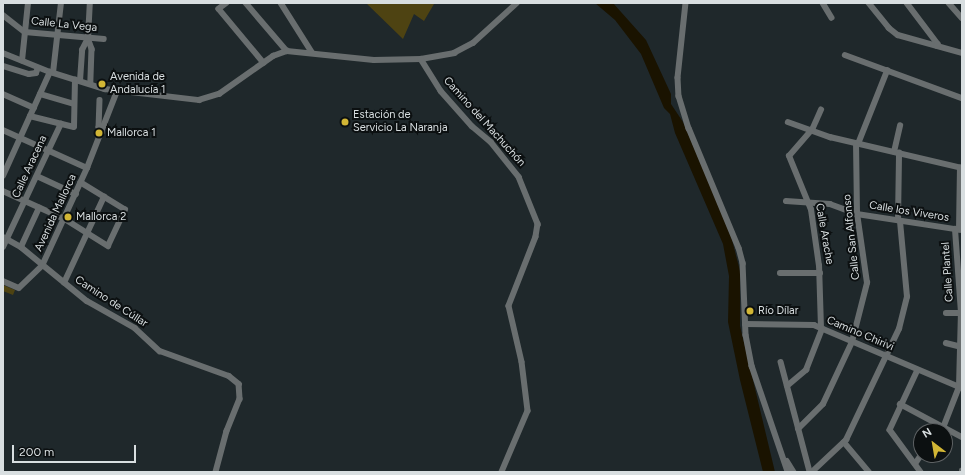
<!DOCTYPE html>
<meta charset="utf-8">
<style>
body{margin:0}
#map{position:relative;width:965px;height:475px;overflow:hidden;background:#1f282b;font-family:Figtree,sans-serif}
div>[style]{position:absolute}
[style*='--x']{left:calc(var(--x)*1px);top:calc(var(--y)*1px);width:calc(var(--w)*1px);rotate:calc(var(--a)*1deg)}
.green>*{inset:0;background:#4e4312}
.water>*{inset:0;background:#1a1300}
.minor>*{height:5.5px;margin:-2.75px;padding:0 2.75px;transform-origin:2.75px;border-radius:2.75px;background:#696e6f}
.dots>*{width:11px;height:11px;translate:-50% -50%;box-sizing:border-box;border:2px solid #0c1011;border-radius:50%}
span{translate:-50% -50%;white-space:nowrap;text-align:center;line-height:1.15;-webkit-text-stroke:4px #0c1011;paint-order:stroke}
.street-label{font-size:11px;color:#d8dee0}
.poi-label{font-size:11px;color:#d8dee0}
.left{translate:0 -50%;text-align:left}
.frame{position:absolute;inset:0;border:4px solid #d8dee0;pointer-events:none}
.north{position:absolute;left:913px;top:423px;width:40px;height:40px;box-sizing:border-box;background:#0c1011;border:1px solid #5e6264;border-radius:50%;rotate:329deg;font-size:11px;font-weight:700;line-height:16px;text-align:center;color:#d8dee0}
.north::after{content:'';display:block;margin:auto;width:14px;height:18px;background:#d2b635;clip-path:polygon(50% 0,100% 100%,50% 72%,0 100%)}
.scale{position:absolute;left:12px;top:445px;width:124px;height:18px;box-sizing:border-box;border:2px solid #d8dee0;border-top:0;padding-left:5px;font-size:12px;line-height:14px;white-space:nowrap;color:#d8dee0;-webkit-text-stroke:3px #0c1011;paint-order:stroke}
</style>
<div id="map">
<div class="green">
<i style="clip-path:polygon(366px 3px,433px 3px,434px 4px,424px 21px,414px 14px,403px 39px)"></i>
<i style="clip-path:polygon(3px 285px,15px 290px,13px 295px,3px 291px)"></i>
</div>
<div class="water">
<i style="clip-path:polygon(595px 3px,613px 3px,646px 40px,671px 94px,671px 104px,683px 122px,730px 232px,740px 271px,740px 326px,775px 472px,763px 472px,740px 380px,728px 322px,729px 276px,723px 244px,675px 133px,670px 114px,664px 108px,641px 54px,615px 20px)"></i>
</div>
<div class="minor">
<i style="--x:227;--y:3;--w:10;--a:143"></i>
<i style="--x:219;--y:9;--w:70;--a:50.2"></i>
<i style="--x:246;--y:3;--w:63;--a:49.5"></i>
<i style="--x:281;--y:3;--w:58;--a:57.7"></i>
<i style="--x:686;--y:3;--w:75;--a:96.1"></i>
<i style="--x:678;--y:78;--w:18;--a:87"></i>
<i style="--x:679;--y:96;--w:34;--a:73"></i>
<i style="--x:689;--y:128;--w:130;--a:67.4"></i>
<i style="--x:739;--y:248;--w:16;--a:75"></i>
<i style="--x:743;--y:263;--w:72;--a:87.6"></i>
<i style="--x:746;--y:335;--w:32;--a:79"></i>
<i style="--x:752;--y:366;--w:112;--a:71.2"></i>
<i style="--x:823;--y:3;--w:17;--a:59"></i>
<i style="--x:869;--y:3;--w:32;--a:51"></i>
<i style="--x:889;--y:28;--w:11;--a:38"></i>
<i style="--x:898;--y:35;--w:66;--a:15.7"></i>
<i style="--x:907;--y:3;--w:51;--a:52.9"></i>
<i style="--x:938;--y:44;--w:2;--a:117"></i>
<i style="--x:949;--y:3;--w:20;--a:49"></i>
<i style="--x:3;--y:15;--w:28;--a:38"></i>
<i style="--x:25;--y:32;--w:79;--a:5.1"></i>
<i style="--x:88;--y:38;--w:12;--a:70"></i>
<i style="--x:92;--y:49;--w:35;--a:92"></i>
<i style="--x:3;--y:53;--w:51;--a:22"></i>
<i style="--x:50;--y:72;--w:58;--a:17.2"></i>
<i style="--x:105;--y:89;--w:95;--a:6.7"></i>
<i style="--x:199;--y:100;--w:21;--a:-17"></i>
<i style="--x:219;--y:94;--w:66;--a:-35.1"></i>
<i style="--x:273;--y:56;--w:15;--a:-20"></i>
<i style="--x:287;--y:51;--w:87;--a:5.9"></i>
<i style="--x:374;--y:60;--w:47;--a:-1.2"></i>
<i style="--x:421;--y:59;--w:34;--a:-10"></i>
<i style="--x:454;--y:53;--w:21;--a:-28"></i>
<i style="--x:473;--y:43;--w:59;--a:-42.3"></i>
<i style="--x:845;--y:55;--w:125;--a:20.2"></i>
<i style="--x:421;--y:59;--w:38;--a:58"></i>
<i style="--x:441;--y:91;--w:47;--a:48.5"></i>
<i style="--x:472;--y:126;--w:25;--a:40"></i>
<i style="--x:491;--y:142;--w:45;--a:51.3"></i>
<i style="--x:519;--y:177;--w:51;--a:68"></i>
<i style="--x:538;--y:224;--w:13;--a:99"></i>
<i style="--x:536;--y:237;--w:74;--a:111.4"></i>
<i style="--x:509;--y:306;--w:57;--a:76.9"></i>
<i style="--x:522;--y:362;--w:49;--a:83"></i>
<i style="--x:528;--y:411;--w:66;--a:113.1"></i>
<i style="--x:22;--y:61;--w:58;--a:-84.1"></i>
<i style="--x:3;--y:66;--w:27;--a:17"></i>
<i style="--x:29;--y:74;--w:7;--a:-8"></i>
<i style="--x:36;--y:73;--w:5;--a:-68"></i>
<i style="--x:53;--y:73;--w:70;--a:-83.5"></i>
<i style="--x:80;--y:81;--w:31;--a:-86"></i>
<i style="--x:82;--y:50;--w:13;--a:-63"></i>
<i style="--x:88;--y:38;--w:35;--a:-87"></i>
<i style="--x:3;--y:94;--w:34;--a:24"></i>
<i style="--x:40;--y:94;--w:35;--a:16"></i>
<i style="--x:100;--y:100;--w:27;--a:92"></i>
<i style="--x:99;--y:127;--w:6;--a:59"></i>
<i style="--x:30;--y:116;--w:45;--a:14"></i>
<i style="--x:74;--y:127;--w:47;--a:-88.8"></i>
<i style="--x:788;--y:122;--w:45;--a:19.7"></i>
<i style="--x:830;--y:137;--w:136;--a:13.2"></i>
<i style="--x:3;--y:130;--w:92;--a:24.3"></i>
<i style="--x:858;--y:144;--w:79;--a:-68.3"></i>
<i style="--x:894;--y:152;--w:27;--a:-77"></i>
<i style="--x:3;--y:176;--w:114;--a:-65.7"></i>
<i style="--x:37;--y:176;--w:43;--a:24.8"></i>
<i style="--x:3;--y:191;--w:68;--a:24.3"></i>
<i style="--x:65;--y:219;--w:51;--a:32.1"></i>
<i style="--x:108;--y:246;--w:40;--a:-65"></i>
<i style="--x:125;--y:210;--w:52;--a:-148.5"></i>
<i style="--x:786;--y:201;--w:44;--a:3.9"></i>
<i style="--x:830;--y:204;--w:29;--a:20"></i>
<i style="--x:857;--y:214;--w:106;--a:8.7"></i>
<i style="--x:898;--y:220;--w:67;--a:-89.1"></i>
<i style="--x:959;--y:230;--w:62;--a:-89.1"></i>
<i style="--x:3;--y:237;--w:21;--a:29"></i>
<i style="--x:21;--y:247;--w:85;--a:39.3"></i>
<i style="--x:87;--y:301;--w:55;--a:29.4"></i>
<i style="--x:135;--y:328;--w:34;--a:43"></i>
<i style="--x:160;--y:351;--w:73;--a:19.9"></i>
<i style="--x:229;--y:376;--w:13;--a:39"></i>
<i style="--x:239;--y:384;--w:15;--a:86"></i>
<i style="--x:240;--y:399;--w:35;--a:112"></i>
<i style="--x:227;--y:431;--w:42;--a:105"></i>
<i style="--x:3;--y:247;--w:136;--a:-64.8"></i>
<i style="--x:21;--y:247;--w:43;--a:-65.2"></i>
<i style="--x:780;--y:273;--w:40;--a:0"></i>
<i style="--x:3;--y:281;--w:17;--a:24"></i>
<i style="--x:19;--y:288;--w:32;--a:-44"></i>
<i style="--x:42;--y:266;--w:108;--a:-65.3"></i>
<i style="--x:87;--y:168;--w:83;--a:-68.7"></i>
<i style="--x:64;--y:283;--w:95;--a:-65.1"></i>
<i style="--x:946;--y:313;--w:15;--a:0"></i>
<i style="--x:745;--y:324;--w:69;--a:0.8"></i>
<i style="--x:814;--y:325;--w:161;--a:23.1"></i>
<i style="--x:821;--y:328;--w:62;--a:-91.8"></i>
<i style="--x:819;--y:266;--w:57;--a:-98.1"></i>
<i style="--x:811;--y:210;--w:58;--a:-112.2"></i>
<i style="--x:789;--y:156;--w:35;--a:-49"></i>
<i style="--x:812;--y:130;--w:22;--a:-66"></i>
<i style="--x:946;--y:343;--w:16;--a:14"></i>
<i style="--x:781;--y:362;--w:114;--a:75.2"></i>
<i style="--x:918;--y:370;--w:66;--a:115"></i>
<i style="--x:890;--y:430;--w:52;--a:53.6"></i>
<i style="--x:787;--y:386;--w:25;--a:-40"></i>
<i style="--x:806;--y:370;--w:44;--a:-68.7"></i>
<i style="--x:900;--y:404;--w:70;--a:28"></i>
<i style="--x:943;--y:428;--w:44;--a:-68.7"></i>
<i style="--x:959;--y:387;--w:74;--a:-88.5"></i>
<i style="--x:961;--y:313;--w:84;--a:-94.1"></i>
<i style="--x:798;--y:429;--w:35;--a:-45"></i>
<i style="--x:823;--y:404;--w:68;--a:-64.9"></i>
<i style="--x:852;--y:342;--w:61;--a:-75.7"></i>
<i style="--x:867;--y:283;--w:70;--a:-98.2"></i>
<i style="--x:857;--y:214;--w:70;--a:-90.8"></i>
<i style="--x:844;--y:442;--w:39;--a:50"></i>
<i style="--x:787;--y:461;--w:13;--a:58"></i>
<i style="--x:915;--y:464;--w:11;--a:-56"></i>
<i style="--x:812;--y:472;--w:47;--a:-43.3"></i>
<i style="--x:846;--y:440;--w:123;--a:-64.5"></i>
<i style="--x:899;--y:329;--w:33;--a:-76"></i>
<i style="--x:907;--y:297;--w:76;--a:-95.3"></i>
<i style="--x:962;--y:472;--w:1;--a:-90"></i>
</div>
<div class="dots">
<i style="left:102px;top:84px;background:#d2b635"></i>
<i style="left:345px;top:122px;background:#d2b635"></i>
<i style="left:99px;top:133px;background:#d2b635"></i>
<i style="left:68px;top:217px;background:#d2b635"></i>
<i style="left:750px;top:311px;background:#d2b635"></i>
</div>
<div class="street-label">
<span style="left:64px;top:25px;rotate:6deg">Calle La Vega</span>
<span style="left:484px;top:122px;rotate:48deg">Camino del Machuchón</span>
<span style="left:30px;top:167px;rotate:-65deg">Calle Aracena</span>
<span style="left:909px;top:212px;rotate:9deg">Calle los Viveros</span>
<span style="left:56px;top:213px;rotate:-65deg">Avenida Mallorca</span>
<span style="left:824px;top:234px;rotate:80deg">Calle Arache</span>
<span style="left:852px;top:237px;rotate:-96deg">Calle San Alfonso</span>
<span style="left:948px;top:272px;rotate:-94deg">Calle Plantel</span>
<span style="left:111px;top:302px;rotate:33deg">Camino de Cúllar</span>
<span style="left:860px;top:334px;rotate:23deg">Camino Chirivi</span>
</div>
<div class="poi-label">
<span class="left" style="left:110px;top:84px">Avenida de<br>Andalucía 1</span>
<span class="left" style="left:353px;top:122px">Estación de<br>Servicio La Naranja</span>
<span class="left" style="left:107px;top:133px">Mallorca 1</span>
<span class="left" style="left:76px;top:217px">Mallorca 2</span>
<span class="left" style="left:758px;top:311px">Río Dílar</span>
</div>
<div class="frame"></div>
<div class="north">N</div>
<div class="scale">200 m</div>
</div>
